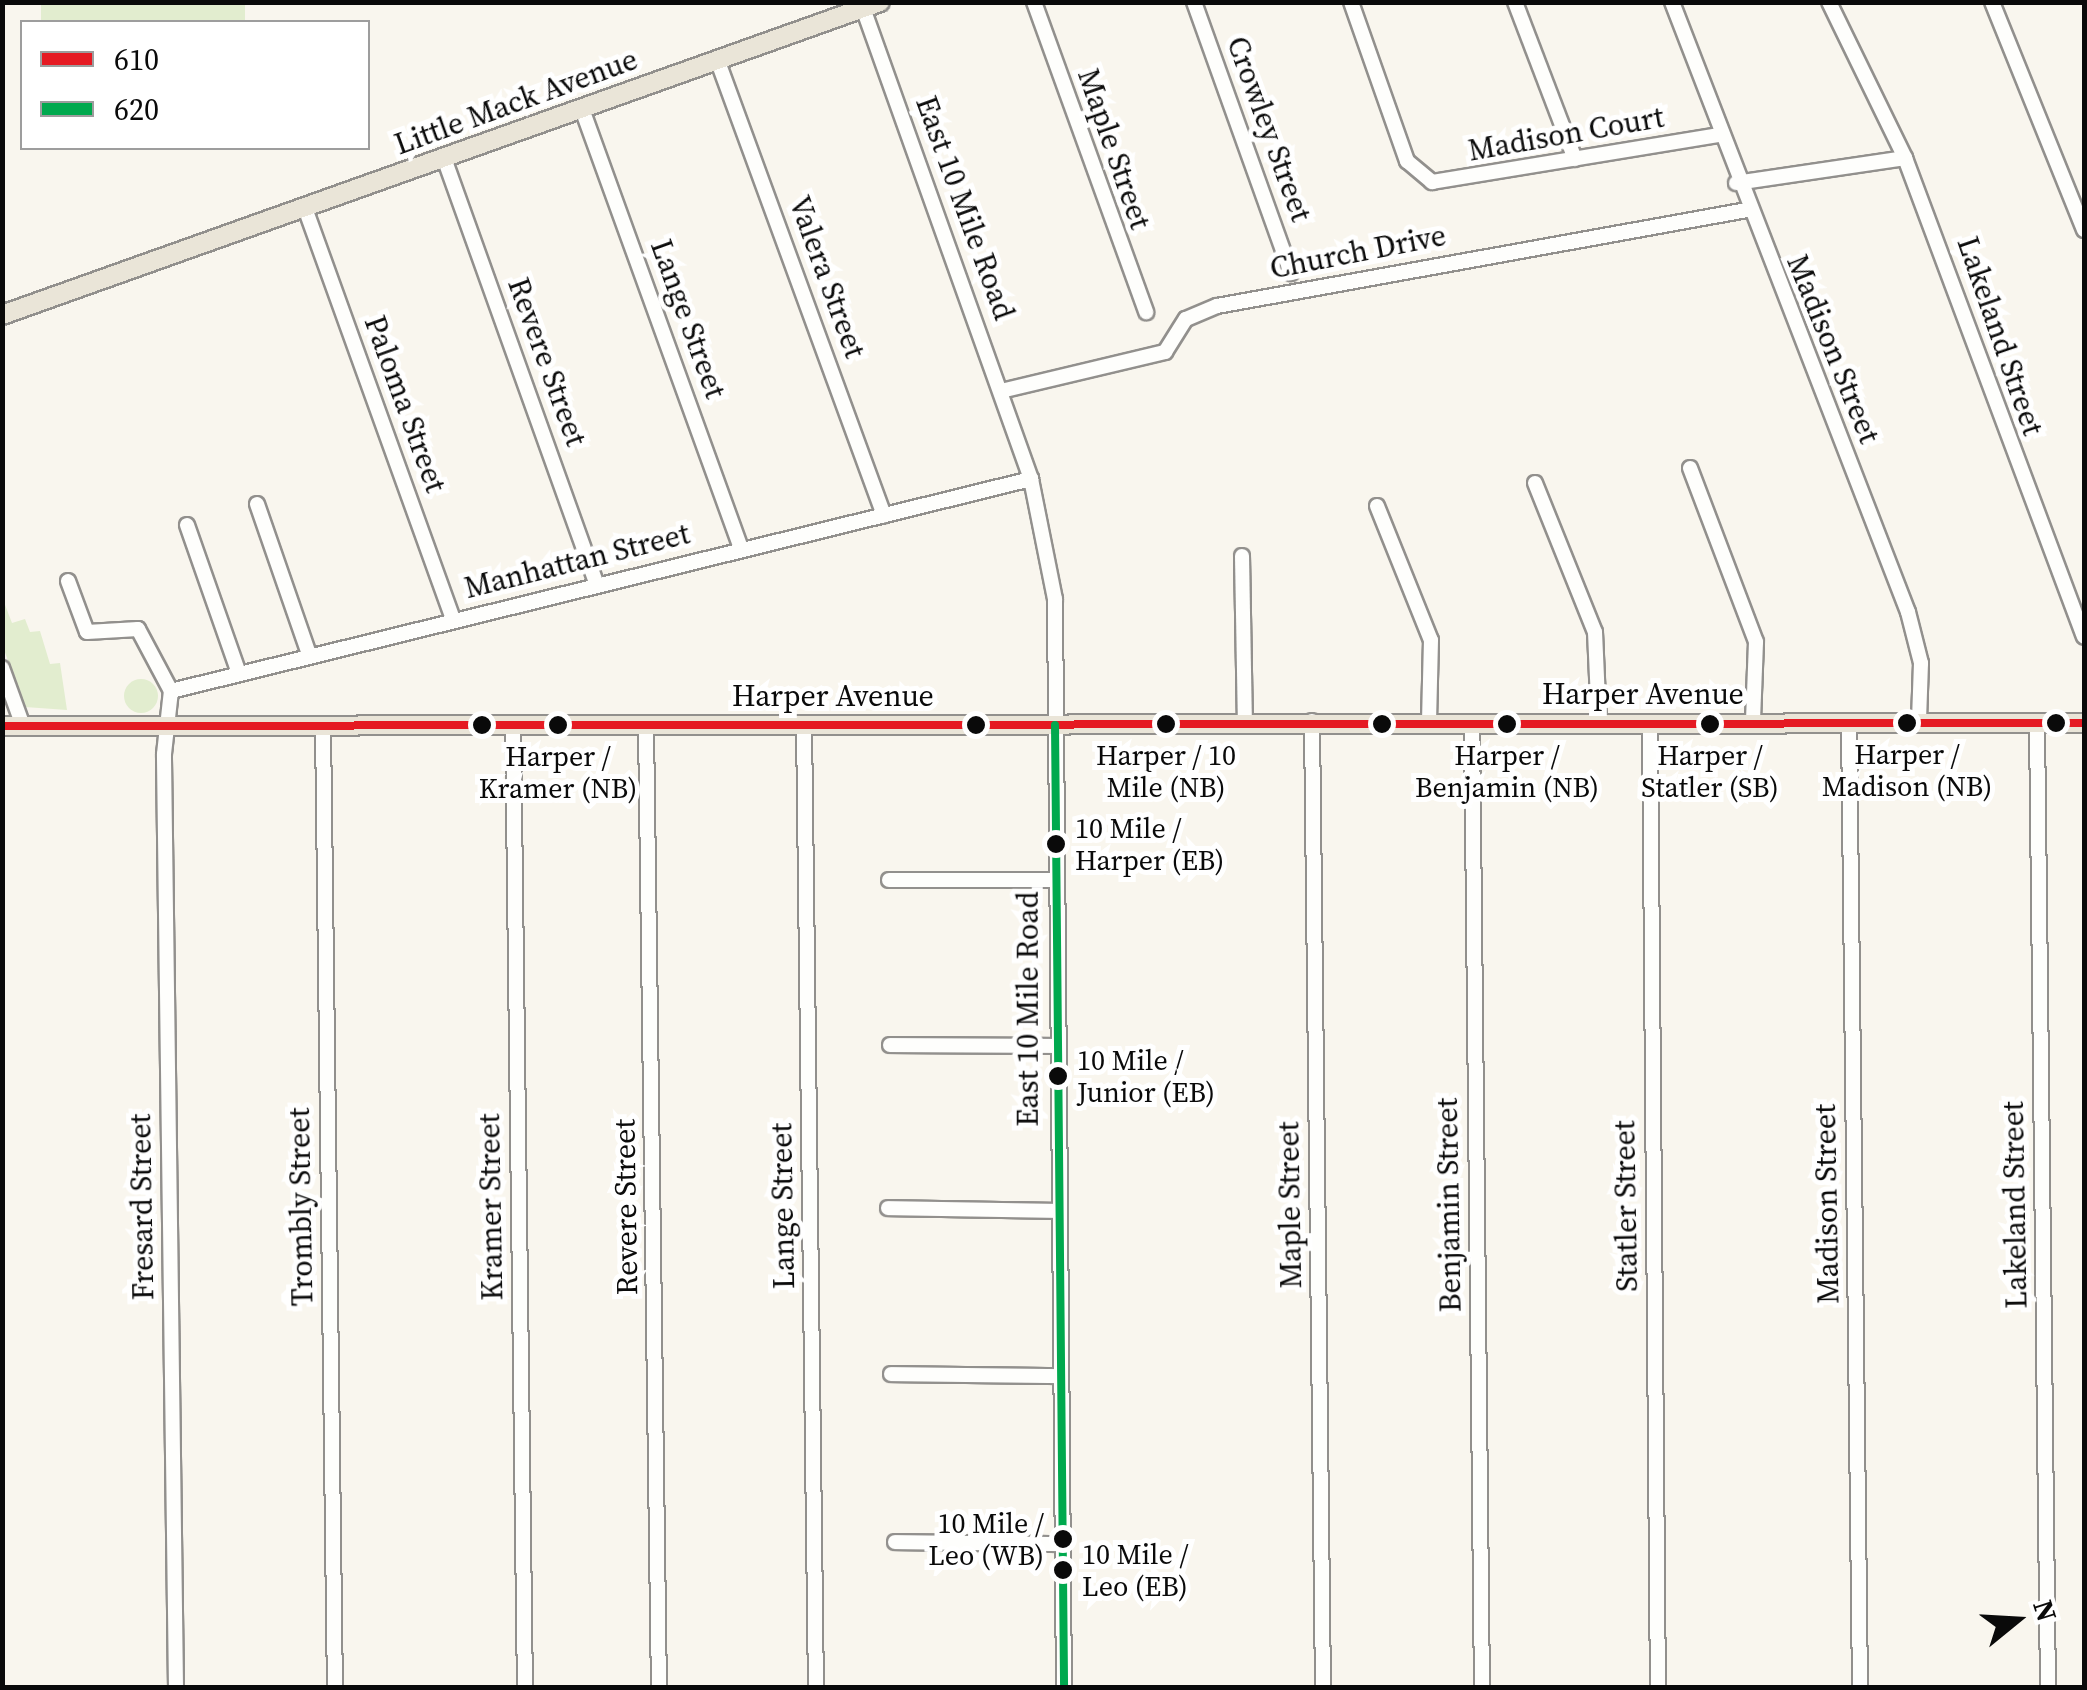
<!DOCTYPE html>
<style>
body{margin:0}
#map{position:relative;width:2087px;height:1690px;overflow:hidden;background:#f9f6ee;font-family:"Source Serif 4",serif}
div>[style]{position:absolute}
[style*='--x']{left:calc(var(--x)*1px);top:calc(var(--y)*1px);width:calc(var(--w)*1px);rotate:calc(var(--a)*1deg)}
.green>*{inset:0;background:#e2edcf;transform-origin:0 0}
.round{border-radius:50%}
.roads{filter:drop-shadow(2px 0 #92908d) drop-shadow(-2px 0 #92908d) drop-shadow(0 2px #92908d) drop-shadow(0 -2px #92908d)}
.minor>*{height:14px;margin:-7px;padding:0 7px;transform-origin:7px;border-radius:7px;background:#fefefc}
.major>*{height:18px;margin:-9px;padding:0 9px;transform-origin:9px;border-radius:9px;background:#eae5d8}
.bus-1>*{height:8px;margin:-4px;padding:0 4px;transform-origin:4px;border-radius:4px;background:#e51a23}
.bus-2>*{height:8px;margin:-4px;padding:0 4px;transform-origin:4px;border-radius:4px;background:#00a94e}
.dots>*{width:28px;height:28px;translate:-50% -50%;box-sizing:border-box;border:5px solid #fff;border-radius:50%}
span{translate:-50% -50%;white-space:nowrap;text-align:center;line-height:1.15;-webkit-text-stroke:10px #fff;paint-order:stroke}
.bus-label{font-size:28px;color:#0a0a0a}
.left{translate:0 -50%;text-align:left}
.right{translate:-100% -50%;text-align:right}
.street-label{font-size:30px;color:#0a0a0a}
.frame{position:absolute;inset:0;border:5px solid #0a0a0a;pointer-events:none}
.legend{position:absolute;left:20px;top:20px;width:350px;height:130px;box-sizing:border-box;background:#fff;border:2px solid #9d9d9d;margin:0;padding:12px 18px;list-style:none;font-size:30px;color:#0a0a0a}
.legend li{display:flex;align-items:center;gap:20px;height:50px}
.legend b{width:50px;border:2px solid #9d9d9d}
.north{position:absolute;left:1967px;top:1570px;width:100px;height:100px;-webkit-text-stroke:8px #fff;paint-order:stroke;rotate:72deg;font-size:28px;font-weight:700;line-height:40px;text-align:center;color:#0a0a0a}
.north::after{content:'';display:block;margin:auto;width:35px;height:45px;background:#0a0a0a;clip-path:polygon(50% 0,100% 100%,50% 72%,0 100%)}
</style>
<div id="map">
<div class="green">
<i style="left:41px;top:3px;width:204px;height:20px"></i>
<i style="clip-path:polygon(2px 597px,12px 623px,25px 619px,30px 632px,40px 631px,50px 664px,60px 663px,67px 710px,25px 707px,3px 647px)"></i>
<i class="round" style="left:124px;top:679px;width:34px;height:34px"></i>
</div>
<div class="roads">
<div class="minor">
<i style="--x:1034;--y:2;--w:330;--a:70.1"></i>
<i style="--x:1194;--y:2;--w:288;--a:70.3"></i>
<i style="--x:1351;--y:2;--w:169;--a:70.6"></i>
<i style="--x:1407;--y:161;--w:33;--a:40"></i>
<i style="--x:1432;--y:182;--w:292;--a:-9.3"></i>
<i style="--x:1515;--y:2;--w:168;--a:69.1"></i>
<i style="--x:1672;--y:2;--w:654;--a:68.85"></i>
<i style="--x:1908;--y:612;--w:53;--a:75.7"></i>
<i style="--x:1921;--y:663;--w:58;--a:92"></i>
<i style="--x:1829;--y:2;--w:174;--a:64"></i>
<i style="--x:1905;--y:158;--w:511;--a:69.51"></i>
<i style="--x:1992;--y:2;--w:246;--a:68"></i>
<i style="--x:863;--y:8;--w:500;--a:70.37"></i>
<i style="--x:1031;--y:479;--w:122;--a:78.7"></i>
<i style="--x:1055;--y:599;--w:1089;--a:89.53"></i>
<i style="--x:717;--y:59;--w:486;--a:69.9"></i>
<i style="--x:582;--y:109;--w:468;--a:70.1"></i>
<i style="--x:444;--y:158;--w:454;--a:70.3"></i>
<i style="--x:1736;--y:183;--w:171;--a:-8.4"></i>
<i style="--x:305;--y:208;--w:437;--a:70.2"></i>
<i style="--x:1001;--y:391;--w:169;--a:-13.4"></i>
<i style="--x:1165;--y:352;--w:39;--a:-58"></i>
<i style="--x:1186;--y:319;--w:34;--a:-23"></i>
<i style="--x:1217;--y:306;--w:539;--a:-10.27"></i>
<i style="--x:1690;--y:468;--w:186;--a:69.2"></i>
<i style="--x:1756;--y:642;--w:79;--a:92.2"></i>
<i style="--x:1535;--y:483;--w:161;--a:68.1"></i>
<i style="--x:1595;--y:632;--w:91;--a:87.5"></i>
<i style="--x:257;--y:504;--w:159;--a:70.9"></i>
<i style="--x:1377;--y:506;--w:144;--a:68.1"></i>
<i style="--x:1431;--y:640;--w:82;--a:91.4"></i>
<i style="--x:187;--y:525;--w:155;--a:70.7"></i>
<i style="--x:1242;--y:556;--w:165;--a:89"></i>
<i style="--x:68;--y:581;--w:54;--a:69.6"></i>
<i style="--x:87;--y:632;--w:51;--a:-3.4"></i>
<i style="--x:138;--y:629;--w:70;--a:62"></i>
<i style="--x:2;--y:668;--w:62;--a:70.1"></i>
<i style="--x:1312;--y:721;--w:967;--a:89.35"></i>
<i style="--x:1849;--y:721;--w:967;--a:89.35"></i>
<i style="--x:1472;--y:722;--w:966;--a:89.41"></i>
<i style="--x:2037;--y:722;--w:966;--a:89.35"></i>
<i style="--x:1650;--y:723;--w:965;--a:89.53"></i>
<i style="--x:804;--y:724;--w:964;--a:89.29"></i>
<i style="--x:513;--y:725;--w:963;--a:89.29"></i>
<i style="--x:646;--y:725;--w:963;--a:89.23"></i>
<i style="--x:323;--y:726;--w:962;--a:89.29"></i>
<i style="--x:889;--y:880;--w:167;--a:0"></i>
<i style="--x:890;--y:1045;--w:167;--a:0.3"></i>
<i style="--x:888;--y:1208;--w:167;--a:1"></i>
<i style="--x:891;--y:1374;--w:170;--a:0.7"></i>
<i style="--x:895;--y:1542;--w:168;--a:0.7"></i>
<i style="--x:176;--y:1688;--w:934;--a:-90.74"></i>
<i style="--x:164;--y:754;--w:63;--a:-83.7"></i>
<i style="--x:171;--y:691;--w:886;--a:-13.85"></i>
</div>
<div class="major">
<i style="--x:2;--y:315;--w:932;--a:-19.62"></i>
<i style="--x:2;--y:726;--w:2082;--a:-0.08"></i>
</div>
</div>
<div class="bus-1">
<i style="--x:2;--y:726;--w:2082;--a:-0.08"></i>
</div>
<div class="bus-2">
<i style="--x:1055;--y:725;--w:963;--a:89.46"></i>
</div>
<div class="dots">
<i style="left:1907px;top:723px;background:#0a0a0a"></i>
<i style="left:2056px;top:723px;background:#0a0a0a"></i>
<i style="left:1166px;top:724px;background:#0a0a0a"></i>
<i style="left:1382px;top:724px;background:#0a0a0a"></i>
<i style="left:1507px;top:724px;background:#0a0a0a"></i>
<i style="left:1710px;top:724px;background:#0a0a0a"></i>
<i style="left:482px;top:725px;background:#0a0a0a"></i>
<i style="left:558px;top:725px;background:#0a0a0a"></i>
<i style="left:976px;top:725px;background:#0a0a0a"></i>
<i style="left:1056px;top:844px;background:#0a0a0a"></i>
<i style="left:1058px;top:1076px;background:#0a0a0a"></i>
<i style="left:1063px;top:1539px;background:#0a0a0a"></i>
<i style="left:1063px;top:1570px;background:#0a0a0a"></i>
</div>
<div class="bus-label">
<span style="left:1907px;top:770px">Harper /<br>Madison (NB)</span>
<span style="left:1166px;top:771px">Harper / 10<br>Mile (NB)</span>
<span style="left:1507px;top:771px">Harper /<br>Benjamin (NB)</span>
<span style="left:1710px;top:771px">Harper /<br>Statler (SB)</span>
<span style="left:558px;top:772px">Harper /<br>Kramer (NB)</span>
<span class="left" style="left:1075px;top:844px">10 Mile /<br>Harper (EB)</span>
<span class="left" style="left:1077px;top:1076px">10 Mile /<br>Junior (EB)</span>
<span class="right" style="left:1044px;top:1539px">10 Mile /<br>Leo (WB)</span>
<span class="left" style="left:1082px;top:1570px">10 Mile /<br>Leo (EB)</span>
</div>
<div class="street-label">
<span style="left:516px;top:102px;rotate:-20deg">Little Mack Avenue</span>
<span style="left:1269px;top:129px;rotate:70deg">Crowley Street</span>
<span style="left:1566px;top:134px;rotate:-10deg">Madison Court</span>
<span style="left:1114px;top:149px;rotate:71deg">Maple Street</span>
<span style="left:965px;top:208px;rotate:70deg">East 10 Mile Road</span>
<span style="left:1358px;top:252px;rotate:-11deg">Church Drive</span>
<span style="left:827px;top:277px;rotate:70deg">Valera Street</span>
<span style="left:688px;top:319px;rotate:70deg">Lange Street</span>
<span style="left:2000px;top:336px;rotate:71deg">Lakeland Street</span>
<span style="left:1833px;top:349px;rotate:68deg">Madison Street</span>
<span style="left:547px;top:362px;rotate:70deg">Revere Street</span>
<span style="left:405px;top:404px;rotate:70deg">Paloma Street</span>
<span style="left:577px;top:561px;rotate:-14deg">Manhattan Street</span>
<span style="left:1643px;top:694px">Harper Avenue</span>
<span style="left:833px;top:696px">Harper Avenue</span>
<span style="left:1028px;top:1009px;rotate:-90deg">East 10 Mile Road</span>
<span style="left:1827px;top:1204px;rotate:-91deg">Madison Street</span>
<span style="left:1290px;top:1205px;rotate:-91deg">Maple Street</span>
<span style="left:1449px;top:1205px;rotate:-91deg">Benjamin Street</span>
<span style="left:2015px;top:1205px;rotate:-91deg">Lakeland Street</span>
<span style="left:783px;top:1206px;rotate:-91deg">Lange Street</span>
<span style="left:1626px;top:1206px;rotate:-91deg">Statler Street</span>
<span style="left:142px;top:1207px;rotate:-91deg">Fresard Street</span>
<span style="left:301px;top:1207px;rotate:-91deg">Trombly Street</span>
<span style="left:491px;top:1207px;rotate:-91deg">Kramer Street</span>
<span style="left:626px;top:1207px;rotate:-91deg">Revere Street</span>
</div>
<div class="frame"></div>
<ul class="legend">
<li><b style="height:12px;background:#e51a23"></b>610</li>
<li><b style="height:12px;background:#00a94e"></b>620</li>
</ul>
<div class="north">N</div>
</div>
